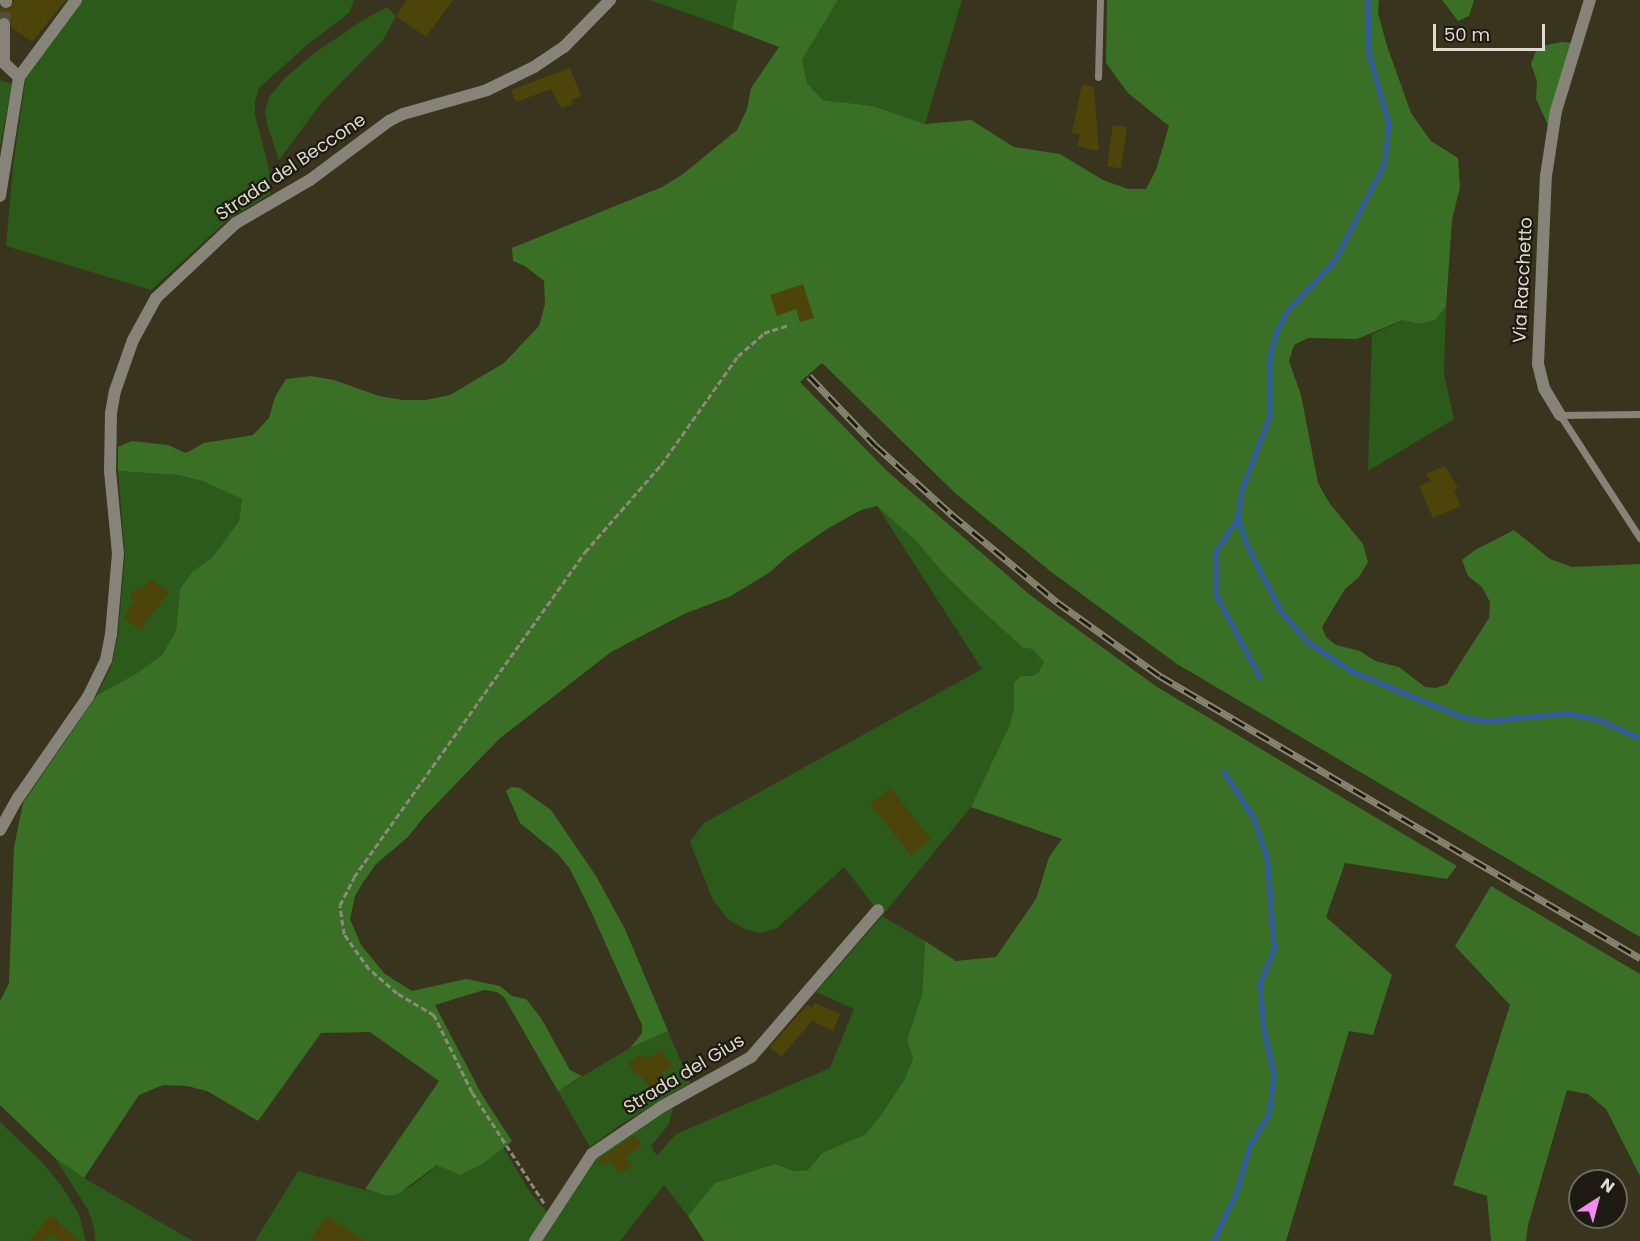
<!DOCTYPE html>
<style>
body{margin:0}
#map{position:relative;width:1640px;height:1241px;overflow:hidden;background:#38341d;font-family:Poppins,sans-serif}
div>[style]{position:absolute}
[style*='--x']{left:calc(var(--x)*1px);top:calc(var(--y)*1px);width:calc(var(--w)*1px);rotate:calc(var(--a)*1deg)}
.green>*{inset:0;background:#2c5a1b}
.forest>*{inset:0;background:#397025}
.stream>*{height:4.5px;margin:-2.25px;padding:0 2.25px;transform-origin:2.25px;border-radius:2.25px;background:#315ca3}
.building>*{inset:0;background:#4d440a;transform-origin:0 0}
.street-tunnel>*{height:12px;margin-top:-6px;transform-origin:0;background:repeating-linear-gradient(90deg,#514d38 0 12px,transparent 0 18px)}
.path>*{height:3px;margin-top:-1.5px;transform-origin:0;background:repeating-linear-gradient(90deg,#8d8a78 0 6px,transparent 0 9px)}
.lane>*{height:7px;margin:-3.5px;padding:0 3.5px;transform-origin:3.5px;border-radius:3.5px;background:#868378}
.street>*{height:12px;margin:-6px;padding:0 6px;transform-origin:6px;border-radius:6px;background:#868378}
.rail>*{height:7px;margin-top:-3.5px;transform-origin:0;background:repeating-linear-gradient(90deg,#1d1b11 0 14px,#888573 0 28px);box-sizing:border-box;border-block:2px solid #888573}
span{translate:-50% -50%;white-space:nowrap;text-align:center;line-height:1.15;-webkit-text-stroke:4.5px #1d1b11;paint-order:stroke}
.street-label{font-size:18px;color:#dedccf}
.north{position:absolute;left:1568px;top:1169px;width:60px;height:60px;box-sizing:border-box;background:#1d1b11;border:2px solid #6a685d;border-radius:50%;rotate:36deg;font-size:16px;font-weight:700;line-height:24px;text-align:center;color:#dedccf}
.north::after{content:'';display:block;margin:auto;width:21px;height:27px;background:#f38af1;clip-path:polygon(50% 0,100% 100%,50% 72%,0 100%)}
.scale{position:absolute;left:1433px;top:24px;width:112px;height:27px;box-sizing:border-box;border:3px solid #dedccf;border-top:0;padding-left:8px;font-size:18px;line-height:21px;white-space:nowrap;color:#dedccf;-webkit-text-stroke:4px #1d1b11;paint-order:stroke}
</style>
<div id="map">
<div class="green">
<i style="clip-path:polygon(82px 0,354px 0,349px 13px,307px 45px,259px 88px,255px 101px,255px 115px,269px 169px,270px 194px,229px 219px,151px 290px,6px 246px,13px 166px,26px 77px)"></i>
<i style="clip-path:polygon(650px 0,737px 0,732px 29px)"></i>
<i style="clip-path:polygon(838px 0,962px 0,925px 124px,873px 106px,823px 100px,807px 83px,802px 60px)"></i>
<i style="clip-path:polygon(387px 7px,396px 16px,383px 40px,322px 102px,279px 160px,267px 124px,265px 112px,269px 97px,285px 78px,313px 54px,363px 20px)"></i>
<i style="clip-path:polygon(0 80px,12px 84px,0 147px)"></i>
<i style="clip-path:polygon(1446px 307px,1444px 374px,1454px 419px,1368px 471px,1372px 334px,1404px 320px,1419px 324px,1435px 320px)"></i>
<i style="clip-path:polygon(118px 471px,178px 475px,202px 481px,242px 499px,239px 521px,227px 540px,213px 557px,193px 571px,180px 589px,176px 631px,162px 655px,134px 675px,97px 695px,111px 667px,118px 636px,125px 555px)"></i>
<i style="clip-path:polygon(877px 506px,916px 541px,944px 574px,977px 606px,1023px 648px,1032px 649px,1044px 662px,1038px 673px,1032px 676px,1014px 708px,1010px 724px,971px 807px,882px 916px,925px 941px,922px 995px,907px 1040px,913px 1059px,904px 1080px,879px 1118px,864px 1135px,822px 1153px,808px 1170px,794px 1171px,775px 1164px,715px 1183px,688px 1216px,664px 1185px,620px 1241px,540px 1241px,595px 1155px,673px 1107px,669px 1124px,651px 1146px,657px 1156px,676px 1134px,830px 1068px,854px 1009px,816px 992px,882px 916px,844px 867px,777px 928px,761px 933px,744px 929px,728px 919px,713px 900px,690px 842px,704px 823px,982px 669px)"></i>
<i style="clip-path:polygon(668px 1031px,690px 1083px,620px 1125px,590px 1147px,558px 1091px,630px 1048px)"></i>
<i style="clip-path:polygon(0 1122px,41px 1161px,61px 1185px,79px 1214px,86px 1241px,0 1241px)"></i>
<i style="clip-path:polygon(503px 1147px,531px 1194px,548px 1213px,529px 1241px,255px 1241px,298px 1171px,387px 1196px,410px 1187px,438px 1165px,484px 1163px)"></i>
<i style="clip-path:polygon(55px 1158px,84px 1178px,193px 1241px,95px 1241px,94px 1228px,88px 1210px)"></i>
</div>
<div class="forest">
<i style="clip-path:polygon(737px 0,838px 0,802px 60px,807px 83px,823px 100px,873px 106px,925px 124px,971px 120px,1014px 147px,1060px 154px,1103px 180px,1128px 189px,1146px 189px,1156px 170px,1169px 126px,1128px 93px,1106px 63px,1107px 0,1379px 0,1378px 13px,1387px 46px,1411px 113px,1431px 141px,1458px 158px,1460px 187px,1452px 220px,1446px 307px,1435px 320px,1419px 324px,1403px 320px,1357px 339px,1308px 338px,1294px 345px,1289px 361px,1301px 395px,1318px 483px,1330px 504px,1363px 544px,1368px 562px,1359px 577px,1345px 589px,1322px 627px,1326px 637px,1336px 645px,1360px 651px,1375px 661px,1399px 667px,1425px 687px,1436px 688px,1447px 684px,1489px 618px,1490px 602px,1482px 587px,1468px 576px,1462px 560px,1475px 550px,1514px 530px,1550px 559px,1572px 567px,1640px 564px,1640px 937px,1177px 664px,1050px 571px,955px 493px,822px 363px,800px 382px,887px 471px,1030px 595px,1157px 687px,1457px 866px,1447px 879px,1345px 863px,1326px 917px,1392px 975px,1373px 1035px,1349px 1031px,1286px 1241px,704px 1241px,688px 1216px,715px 1183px,775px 1164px,794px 1171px,808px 1170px,822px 1153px,864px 1135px,879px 1118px,904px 1080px,913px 1059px,907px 1040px,922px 995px,925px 941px,956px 961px,996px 957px,1036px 899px,1049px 857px,1062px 839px,971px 807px,1010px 724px,1014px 708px,1014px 683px,1021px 676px,1032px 676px,1038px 673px,1044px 662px,1032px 649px,1023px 648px,977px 606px,944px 574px,916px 541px,877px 506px,861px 510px,827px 529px,788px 556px,770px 572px,731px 596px,684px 614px,611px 652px,499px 739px,423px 818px,408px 837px,376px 864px,364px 881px,355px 896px,350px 919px,361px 945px,385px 974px,412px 991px,466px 979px,500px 986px,512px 996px,526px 999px,541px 1018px,570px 1070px,582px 1076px,558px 1091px,504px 997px,497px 992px,484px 990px,435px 1005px,482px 1095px,512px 1141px,484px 1163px,460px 1175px,437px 1165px,398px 1194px,387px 1196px,365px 1189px,439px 1081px,370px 1032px,321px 1033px,258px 1121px,207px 1091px,187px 1086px,163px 1085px,139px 1095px,84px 1178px,55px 1158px,0 1105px,0 1001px,9px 983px,14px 847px,23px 803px,97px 695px,134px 675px,162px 655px,176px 631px,180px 589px,193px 571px,213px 557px,239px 521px,242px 499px,202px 481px,178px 475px,118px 471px,118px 447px,132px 441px,168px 445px,186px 453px,204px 443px,253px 435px,269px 418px,275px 397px,286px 379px,311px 376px,334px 380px,379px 396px,403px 400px,426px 400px,450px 395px,504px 363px,539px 326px,545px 304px,544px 281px,525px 266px,513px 261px,512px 248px,662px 187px,683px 174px,737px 130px,747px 109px,751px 88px,779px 47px,732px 29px)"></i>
<i style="clip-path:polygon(1442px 0,1474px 0,1469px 16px,1458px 21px)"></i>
<i style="clip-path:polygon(1562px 42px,1572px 43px,1548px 125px,1536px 99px,1537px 81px,1531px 64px,1536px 51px,1546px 45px)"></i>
<i style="clip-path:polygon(511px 787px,520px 788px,551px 810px,596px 876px,625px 929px,668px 1031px,630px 1048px,642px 1033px,642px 1025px,590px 909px,570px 869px,558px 854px,520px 823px,506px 791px)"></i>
<i style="clip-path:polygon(1491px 886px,1640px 974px,1640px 1176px,1606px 1109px,1588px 1094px,1567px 1090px,1528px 1225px,1526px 1241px,1491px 1241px,1487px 1196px,1453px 1185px,1510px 1005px,1455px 946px)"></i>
</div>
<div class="stream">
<i style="--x:1368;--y:0;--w:53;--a:88.9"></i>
<i style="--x:1369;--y:53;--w:73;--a:74.1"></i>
<i style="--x:1389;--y:123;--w:40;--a:95.7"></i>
<i style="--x:1385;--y:163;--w:110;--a:117"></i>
<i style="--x:1335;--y:261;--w:70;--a:133.3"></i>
<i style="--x:1287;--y:312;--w:22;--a:117"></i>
<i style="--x:1277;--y:332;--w:25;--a:106"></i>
<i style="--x:1270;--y:356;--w:60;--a:90"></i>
<i style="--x:1270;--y:416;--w:79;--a:110.7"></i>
<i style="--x:1242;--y:490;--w:28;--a:98"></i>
<i style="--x:1238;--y:518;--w:28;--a:71"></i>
<i style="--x:1247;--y:544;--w:75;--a:63.1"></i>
<i style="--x:1281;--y:611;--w:41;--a:48.9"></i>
<i style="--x:1308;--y:642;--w:53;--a:33.4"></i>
<i style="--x:1352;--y:671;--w:117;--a:22.6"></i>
<i style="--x:1460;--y:716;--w:26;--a:11"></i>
<i style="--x:1486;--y:721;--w:81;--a:-5.6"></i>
<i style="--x:1567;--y:713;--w:32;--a:11"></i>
<i style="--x:1598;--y:719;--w:46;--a:24.3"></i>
<i style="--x:1238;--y:518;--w:40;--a:122.9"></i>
<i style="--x:1216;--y:552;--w:42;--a:90"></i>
<i style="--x:1216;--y:594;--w:94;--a:62.1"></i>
<i style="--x:1213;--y:1241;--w:53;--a:-64.4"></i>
<i style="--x:1236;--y:1193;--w:50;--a:-73.7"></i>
<i style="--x:1250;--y:1145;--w:37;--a:-59"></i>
<i style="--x:1269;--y:1113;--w:38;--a:-83"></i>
<i style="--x:1274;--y:1075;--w:49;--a:-102.9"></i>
<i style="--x:1263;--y:1027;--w:44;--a:-93.9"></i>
<i style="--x:1260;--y:983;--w:37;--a:-68"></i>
<i style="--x:1274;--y:949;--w:90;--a:-94.4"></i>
<i style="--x:1267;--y:859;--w:42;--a:-108"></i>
<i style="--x:1254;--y:819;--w:56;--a:-122.6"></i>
</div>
<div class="building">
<i style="clip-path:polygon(14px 0,66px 0,32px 42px,12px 28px,9px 17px,0 17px,0 7px,10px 9px)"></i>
<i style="clip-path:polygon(407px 0,453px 0,426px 37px,396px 16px)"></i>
<i style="clip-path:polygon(570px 68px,581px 96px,571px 100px,573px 104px,561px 108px,551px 89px,516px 102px,511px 90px)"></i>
<i style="clip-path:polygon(1082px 84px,1094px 87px,1099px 151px,1077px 146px,1080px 134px,1072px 133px)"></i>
<i style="left:1113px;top:125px;width:14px;height:42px;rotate:8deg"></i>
<i style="clip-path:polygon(803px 284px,814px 318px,800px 322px,796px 309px,777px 316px,770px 295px)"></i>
<i style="clip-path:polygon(1445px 466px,1458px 488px,1454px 490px,1461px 506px,1433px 518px,1419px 486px,1431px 481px,1426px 474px)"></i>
<i style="clip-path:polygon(150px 579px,169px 592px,140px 630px,124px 618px,134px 600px,130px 597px,137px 586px,142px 590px)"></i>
<i style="left:891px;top:788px;width:65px;height:26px;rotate:52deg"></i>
<i style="clip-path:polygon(815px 1003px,840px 1014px,833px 1031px,812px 1021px,781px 1057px,770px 1047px,807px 1005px,812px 1008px)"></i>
<i style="clip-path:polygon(662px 1050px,673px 1067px,662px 1073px,669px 1084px,654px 1093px,639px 1074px,636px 1076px,628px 1063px,643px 1054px,646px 1059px)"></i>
<i style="clip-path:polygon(635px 1135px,642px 1146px,625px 1156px,632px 1166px,619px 1174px,610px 1160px,602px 1166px,598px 1160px)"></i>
<i style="clip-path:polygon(51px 1215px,80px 1241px,59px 1241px,51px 1234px,45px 1241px,29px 1241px)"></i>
<i style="clip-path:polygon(326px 1216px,366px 1241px,310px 1241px)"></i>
</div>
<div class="street-tunnel">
<i style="--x:4;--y:24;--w:22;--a:-85"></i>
</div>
<div class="path">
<i style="--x:544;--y:1203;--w:132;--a:-123"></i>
<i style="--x:472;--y:1092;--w:86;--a:-116.3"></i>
<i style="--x:434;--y:1015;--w:43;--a:-149.3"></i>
<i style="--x:397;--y:993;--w:37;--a:-139"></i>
<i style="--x:369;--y:969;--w:43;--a:-125.5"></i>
<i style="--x:344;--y:934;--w:29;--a:-98"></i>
<i style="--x:340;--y:905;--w:31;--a:-63"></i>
<i style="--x:354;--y:877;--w:399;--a:-54.6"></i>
<i style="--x:585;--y:552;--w:116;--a:-48.9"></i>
<i style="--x:661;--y:465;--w:133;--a:-54.8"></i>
<i style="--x:738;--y:356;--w:35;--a:-41"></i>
<i style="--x:764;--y:333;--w:26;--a:-18"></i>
</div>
<div class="lane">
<i style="--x:1098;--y:77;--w:77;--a:-88.5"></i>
<i style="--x:1560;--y:415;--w:147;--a:57"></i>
<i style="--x:1560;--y:415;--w:80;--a:-0.7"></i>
</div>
<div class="street">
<i style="--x:6;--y:2;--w:2;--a:-90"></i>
<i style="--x:4;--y:24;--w:39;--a:90"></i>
<i style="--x:4;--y:63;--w:21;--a:43"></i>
<i style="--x:0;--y:196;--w:121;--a:-80.9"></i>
<i style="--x:19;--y:77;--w:96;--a:-53.5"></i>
<i style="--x:1560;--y:415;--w:31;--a:-121"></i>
<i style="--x:1544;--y:388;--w:25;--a:-104"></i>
<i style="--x:1538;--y:364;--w:188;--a:-87.6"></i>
<i style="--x:1546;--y:176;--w:66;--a:-81.3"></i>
<i style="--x:1556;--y:111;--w:116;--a:-73"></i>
<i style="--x:0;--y:830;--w:37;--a:-61"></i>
<i style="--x:18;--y:798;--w:123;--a:-55.3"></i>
<i style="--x:88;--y:697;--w:41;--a:-64.1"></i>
<i style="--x:106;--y:660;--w:25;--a:-79"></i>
<i style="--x:111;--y:635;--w:81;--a:-85.1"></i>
<i style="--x:118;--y:554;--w:83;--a:-95.5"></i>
<i style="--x:110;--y:471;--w:58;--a:-89"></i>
<i style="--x:111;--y:413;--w:22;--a:-80"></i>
<i style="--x:115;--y:391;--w:54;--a:-70.6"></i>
<i style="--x:133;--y:340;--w:48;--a:-61.3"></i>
<i style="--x:156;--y:298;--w:110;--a:-43.2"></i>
<i style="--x:236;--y:223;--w:86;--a:-30.2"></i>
<i style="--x:310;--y:180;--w:99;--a:-36.8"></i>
<i style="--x:389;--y:121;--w:16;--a:-27"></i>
<i style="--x:403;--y:114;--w:87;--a:-15.9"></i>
<i style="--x:487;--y:90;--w:52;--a:-26.1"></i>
<i style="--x:534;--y:67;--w:36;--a:-34"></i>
<i style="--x:564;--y:47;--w:66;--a:-45.6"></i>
<i style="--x:535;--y:1241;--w:104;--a:-56.8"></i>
<i style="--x:592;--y:1154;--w:86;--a:-34.1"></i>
<i style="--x:663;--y:1106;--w:101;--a:-29.1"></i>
<i style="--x:751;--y:1057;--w:194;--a:-49.2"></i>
</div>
<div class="rail">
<i style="--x:809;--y:376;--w:95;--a:46.3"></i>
<i style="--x:875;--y:445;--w:103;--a:42.2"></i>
<i style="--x:951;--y:514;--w:138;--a:39.7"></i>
<i style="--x:1057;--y:602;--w:127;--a:35.7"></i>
<i style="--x:1160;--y:676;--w:557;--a:30.43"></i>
</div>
<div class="street-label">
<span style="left:291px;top:167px;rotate:-34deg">Strada del Beccone</span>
<span style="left:1523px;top:280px;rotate:-87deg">Via Racchetto</span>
<span style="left:684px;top:1074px;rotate:-31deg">Strada del Gius</span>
</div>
<div class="north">N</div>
<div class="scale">50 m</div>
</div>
